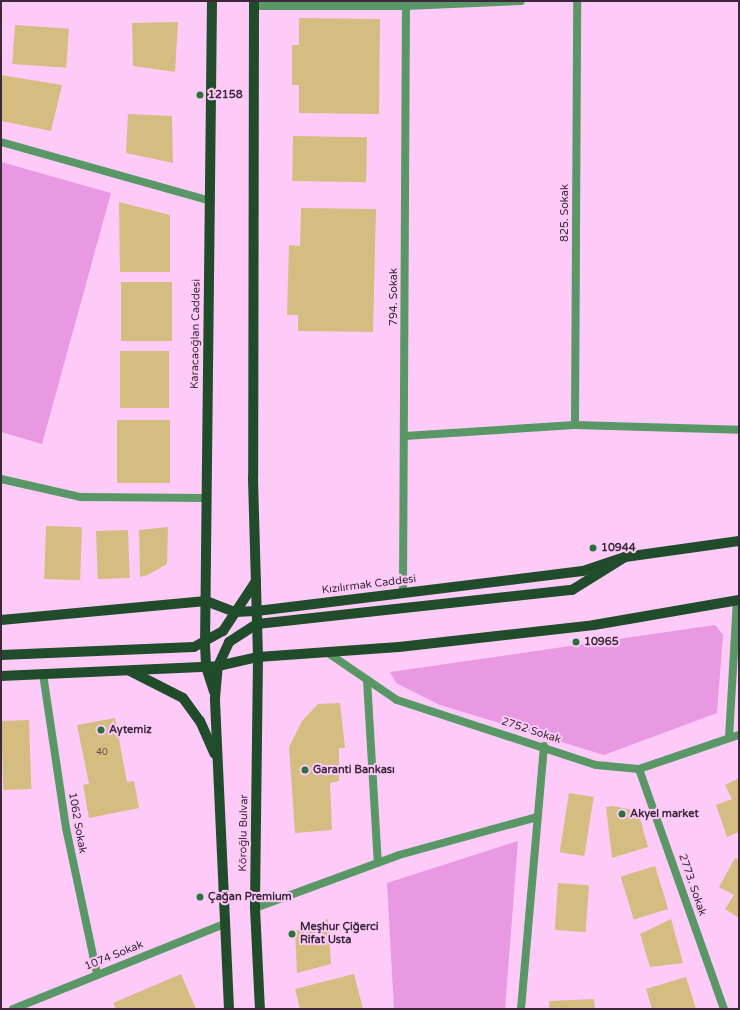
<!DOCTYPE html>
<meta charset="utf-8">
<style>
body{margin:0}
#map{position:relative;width:740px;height:1010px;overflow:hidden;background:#fecbf9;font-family:"Varela Round",sans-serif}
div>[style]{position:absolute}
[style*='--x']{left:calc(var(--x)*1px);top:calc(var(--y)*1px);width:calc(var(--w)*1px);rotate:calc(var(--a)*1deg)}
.green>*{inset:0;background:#e899e1}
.building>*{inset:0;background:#d4bd80;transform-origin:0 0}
.street>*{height:8px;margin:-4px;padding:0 4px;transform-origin:4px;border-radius:4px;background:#599766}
.primary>*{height:10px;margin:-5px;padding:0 5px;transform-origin:5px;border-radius:5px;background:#204c2b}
.dots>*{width:11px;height:11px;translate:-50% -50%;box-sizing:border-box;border:2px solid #fecbf9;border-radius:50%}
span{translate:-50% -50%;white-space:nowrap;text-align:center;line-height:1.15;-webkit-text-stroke:4px #fecbf9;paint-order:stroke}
.number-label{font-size:9px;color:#624e4c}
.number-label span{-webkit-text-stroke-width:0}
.poi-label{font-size:11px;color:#3c293b;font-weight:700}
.left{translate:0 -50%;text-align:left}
.street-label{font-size:11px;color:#3c293b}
.frame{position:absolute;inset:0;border:2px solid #3c293b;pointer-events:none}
</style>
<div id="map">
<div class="green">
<i style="clip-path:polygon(1px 162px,111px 193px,42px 444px,1px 432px)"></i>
<i style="clip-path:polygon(715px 625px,723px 635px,717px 713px,604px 755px,440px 705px,396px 683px,390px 672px)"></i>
<i style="clip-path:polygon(518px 841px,505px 1009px,394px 1009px,387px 883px)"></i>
</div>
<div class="building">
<i style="clip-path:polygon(299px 18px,380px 19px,379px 114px,299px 113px,299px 85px,292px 85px,292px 45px,299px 45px)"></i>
<i style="clip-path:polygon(178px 22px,175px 72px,133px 66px,132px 23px)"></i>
<i style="left:15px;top:25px;width:54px;height:39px;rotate:4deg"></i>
<i style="clip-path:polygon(1px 75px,62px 85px,51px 131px,1px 121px)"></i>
<i style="clip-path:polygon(128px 114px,172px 116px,173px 163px,126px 153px)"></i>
<i style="left:293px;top:136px;width:74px;height:45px;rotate:1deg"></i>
<i style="clip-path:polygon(119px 202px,170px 215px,170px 272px,120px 272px)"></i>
<i style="clip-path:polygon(301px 208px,376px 209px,373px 332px,298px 331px,298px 315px,287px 315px,289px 245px,300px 246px)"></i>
<i style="left:121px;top:282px;width:51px;height:59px"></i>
<i style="left:169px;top:351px;width:57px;height:49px;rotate:90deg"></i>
<i style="left:117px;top:420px;width:53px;height:63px"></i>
<i style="left:46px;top:526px;width:36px;height:53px;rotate:2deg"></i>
<i style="clip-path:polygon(168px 527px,167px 564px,148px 575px,140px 577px,139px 530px)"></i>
<i style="left:128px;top:530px;width:48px;height:32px;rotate:88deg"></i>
<i style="clip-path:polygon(340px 703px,345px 748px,339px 748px,339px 781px,330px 783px,332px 830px,295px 833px,289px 747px,302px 721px,318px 704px)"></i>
<i style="clip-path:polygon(115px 718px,127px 782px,134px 781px,139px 808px,89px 818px,83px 785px,89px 784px,77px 725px)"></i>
<i style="left:29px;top:720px;width:69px;height:28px;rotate:88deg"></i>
<i style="clip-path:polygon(739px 778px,739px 832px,727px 837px,716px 805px,732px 799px,725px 785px)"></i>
<i style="left:569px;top:793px;width:25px;height:60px;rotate:9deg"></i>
<i style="clip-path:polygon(613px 806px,638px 811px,648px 847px,612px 858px,606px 807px)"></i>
<i style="clip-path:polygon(735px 858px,739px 860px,739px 918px,725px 909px,734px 895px,719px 887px)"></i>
<i style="left:655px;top:866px;width:45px;height:36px;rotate:73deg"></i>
<i style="left:558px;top:883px;width:31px;height:47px;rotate:4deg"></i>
<i style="clip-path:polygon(328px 919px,331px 964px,297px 973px,295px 931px)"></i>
<i style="clip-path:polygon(671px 919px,683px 963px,650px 967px,640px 934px)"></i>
<i style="clip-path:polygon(181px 974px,196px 1009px,116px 1009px,113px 1003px)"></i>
<i style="clip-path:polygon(354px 974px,363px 1009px,300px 1009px,295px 989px)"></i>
<i style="clip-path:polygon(686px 977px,696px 1009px,652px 1009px,646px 989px)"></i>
<i style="clip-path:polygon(594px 999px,595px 1009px,549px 1009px,549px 1001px)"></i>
</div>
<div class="street">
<i style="--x:254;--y:6;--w:152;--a:0"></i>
<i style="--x:406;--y:6;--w:115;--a:-2.5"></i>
<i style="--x:1;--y:142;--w:218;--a:15.7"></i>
<i style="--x:575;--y:425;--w:424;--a:-89.7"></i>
<i style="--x:405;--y:436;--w:170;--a:-3.7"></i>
<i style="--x:575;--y:425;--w:164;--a:1.7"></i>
<i style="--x:1;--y:479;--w:82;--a:12.7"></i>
<i style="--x:81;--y:497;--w:124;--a:0.5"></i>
<i style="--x:403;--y:592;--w:591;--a:-89.71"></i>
<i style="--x:328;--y:653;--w:83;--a:34.3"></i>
<i style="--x:397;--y:700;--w:209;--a:18.1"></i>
<i style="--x:596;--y:765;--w:43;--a:5.3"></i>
<i style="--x:639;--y:769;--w:106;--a:-18.8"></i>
<i style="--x:43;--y:674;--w:156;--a:81.5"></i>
<i style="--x:66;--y:828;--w:149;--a:78"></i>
<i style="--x:367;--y:680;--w:183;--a:86.6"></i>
<i style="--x:729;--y:738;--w:138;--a:-86.7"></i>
<i style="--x:639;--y:769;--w:255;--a:70.5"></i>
<i style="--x:255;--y:908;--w:153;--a:-20.2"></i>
<i style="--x:399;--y:855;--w:143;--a:-15.4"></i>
<i style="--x:13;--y:1009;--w:227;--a:-21.9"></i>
<i style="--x:521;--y:1009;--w:264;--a:-85"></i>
</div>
<div class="primary">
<i style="--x:212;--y:1;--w:644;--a:90.62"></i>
<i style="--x:205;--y:645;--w:22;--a:87"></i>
<i style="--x:206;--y:667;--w:26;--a:72"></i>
<i style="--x:254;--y:1;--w:477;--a:90.1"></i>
<i style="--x:253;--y:478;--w:179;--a:88.4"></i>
<i style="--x:258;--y:657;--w:251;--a:90.7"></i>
<i style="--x:255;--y:908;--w:101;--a:87.2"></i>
<i style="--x:1;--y:620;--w:206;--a:-5.3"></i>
<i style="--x:206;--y:601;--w:31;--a:21"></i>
<i style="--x:235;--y:612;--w:22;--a:-3"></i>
<i style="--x:257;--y:611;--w:328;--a:-7"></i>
<i style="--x:583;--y:571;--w:44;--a:-18.4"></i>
<i style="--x:625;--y:557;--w:115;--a:-8"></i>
<i style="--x:1;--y:655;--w:193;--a:-2.4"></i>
<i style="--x:194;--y:647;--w:33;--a:-29"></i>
<i style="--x:223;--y:631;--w:60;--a:-56.6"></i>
<i style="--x:130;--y:671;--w:59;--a:27"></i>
<i style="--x:183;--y:698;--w:29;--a:54"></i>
<i style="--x:200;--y:721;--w:36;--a:66"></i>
<i style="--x:1;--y:676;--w:217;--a:-2.6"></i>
<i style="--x:218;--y:666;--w:41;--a:-12.7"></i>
<i style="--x:258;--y:657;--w:141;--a:-4.1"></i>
<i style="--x:399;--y:647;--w:196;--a:-6.4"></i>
<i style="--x:594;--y:625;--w:147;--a:-9.8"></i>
<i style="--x:229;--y:1009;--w:311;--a:-92.6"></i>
<i style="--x:215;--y:698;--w:32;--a:-85"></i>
<i style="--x:218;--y:666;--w:26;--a:-65"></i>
<i style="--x:229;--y:642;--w:33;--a:-33"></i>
<i style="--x:257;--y:624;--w:317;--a:-6.2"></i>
<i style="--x:572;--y:590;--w:62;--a:-31.9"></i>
</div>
<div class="dots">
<i style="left:200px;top:95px;background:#2a713d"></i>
<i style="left:593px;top:548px;background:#2a713d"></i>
<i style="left:576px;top:642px;background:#2a713d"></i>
<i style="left:101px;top:730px;background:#2a713d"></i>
<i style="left:305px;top:770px;background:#2a713d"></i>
<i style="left:622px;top:814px;background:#2a713d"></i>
<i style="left:200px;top:897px;background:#2a713d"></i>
<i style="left:292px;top:934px;background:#2a713d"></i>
</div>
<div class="number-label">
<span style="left:102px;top:753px">40</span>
</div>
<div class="poi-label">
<span class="left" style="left:208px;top:95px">12158</span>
<span class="left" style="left:601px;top:548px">10944</span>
<span class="left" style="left:584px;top:642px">10965</span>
<span class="left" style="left:109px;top:730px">Aytemiz</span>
<span class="left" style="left:313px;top:770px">Garanti Bankası</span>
<span class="left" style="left:630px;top:814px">Akyel market</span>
<span class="left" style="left:208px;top:897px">Çağan Premium</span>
<span class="left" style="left:300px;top:934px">Meşhur Çiğerci<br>Rifat Usta</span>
</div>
<div class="street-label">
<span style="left:565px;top:213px;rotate:-90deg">825. Sokak</span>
<span style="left:394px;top:297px;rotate:-90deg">794. Sokak</span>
<span style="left:196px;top:334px;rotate:-89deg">Karacaoğlan Caddesi</span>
<span style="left:369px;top:585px;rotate:-7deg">Kızılırmak Caddesi</span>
<span style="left:531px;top:731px;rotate:18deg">2752 Sokak</span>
<span style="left:77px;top:823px;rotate:80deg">1062 Sokak</span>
<span style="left:244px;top:833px;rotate:-89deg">Köroğlu Bulvar</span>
<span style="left:692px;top:885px;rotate:71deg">2773. Sokak</span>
<span style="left:114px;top:956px;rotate:-22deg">1074 Sokak</span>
</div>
<div class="frame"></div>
</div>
